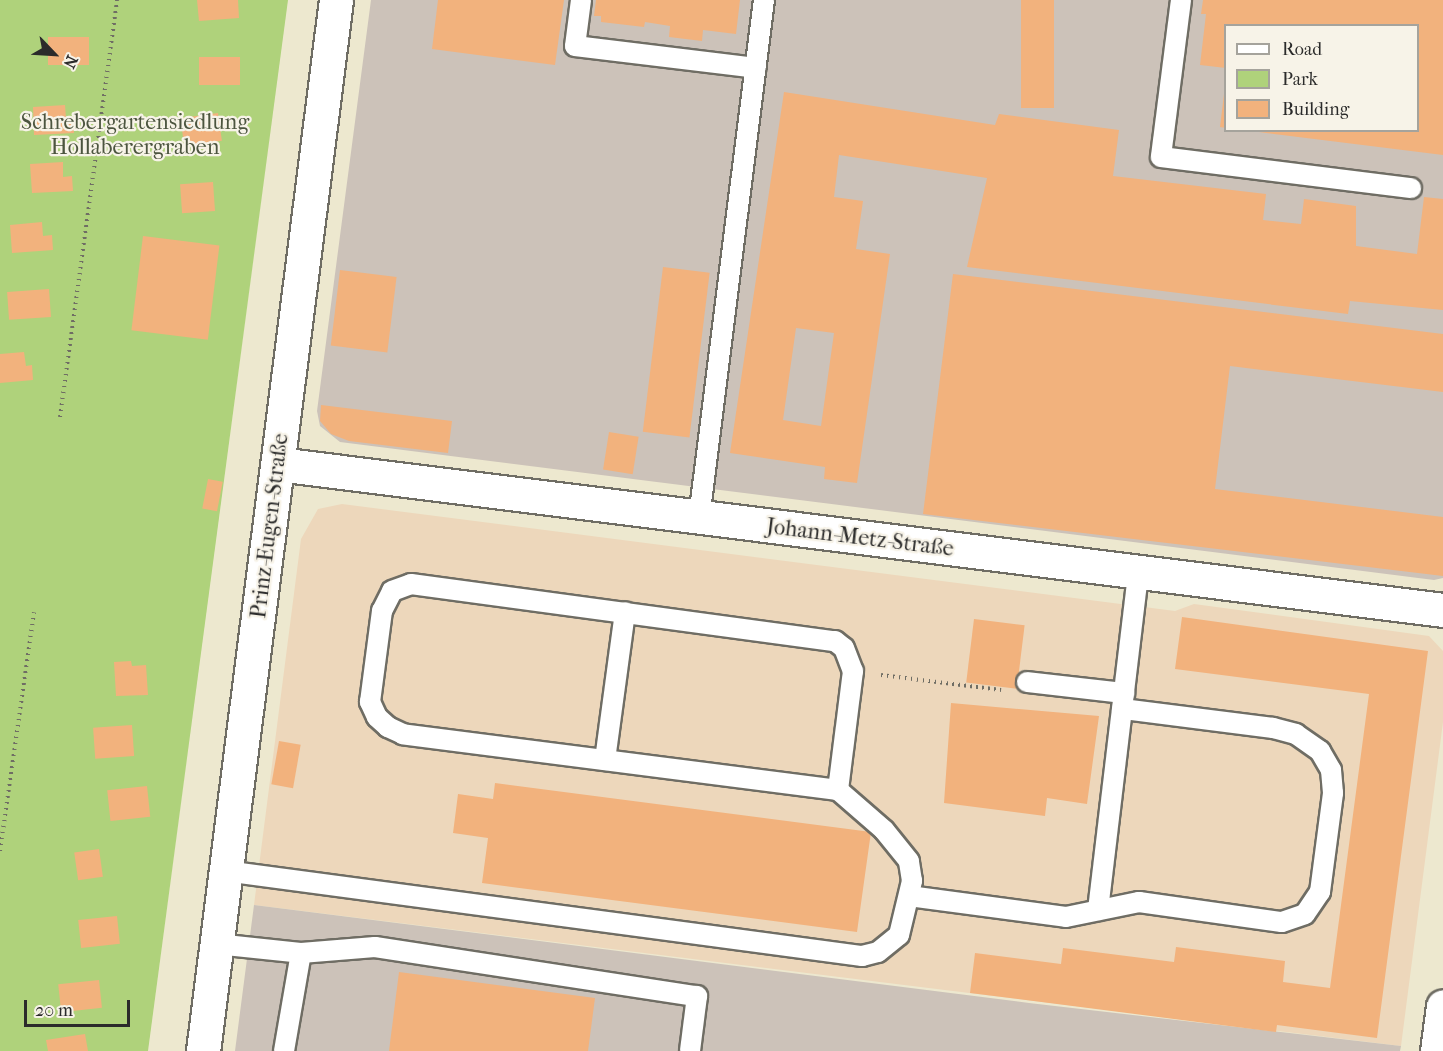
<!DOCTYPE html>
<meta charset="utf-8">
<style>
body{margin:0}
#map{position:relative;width:1443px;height:1051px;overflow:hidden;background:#ede8cf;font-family:"IM FELL French Canon",serif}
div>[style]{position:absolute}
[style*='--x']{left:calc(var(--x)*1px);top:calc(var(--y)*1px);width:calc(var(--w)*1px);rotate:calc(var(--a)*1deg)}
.built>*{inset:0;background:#edd7bb}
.industrial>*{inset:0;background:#ccc2b9}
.green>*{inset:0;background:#afd27b}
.building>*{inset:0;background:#f2b27d;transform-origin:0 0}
.path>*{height:4px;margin-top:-2px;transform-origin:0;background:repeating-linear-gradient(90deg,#6f6d64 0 1.5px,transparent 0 6px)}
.roads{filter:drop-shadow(2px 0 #6f6d64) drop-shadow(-2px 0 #6f6d64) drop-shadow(0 2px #6f6d64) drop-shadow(0 -2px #6f6d64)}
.service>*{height:20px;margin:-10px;padding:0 10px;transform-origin:10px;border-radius:10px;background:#fff}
.minor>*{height:33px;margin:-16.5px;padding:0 16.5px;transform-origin:16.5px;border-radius:16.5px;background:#fff}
.tertiary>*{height:33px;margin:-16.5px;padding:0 16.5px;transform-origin:16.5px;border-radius:16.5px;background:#fff}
span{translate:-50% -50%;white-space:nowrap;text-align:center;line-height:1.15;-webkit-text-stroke:4.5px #f7f3e8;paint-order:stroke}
.park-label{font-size:22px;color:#4c553f}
.street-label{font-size:22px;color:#2b2b2b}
.legend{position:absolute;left:1224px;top:24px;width:195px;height:108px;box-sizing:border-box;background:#f7f3e8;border:2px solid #a5a39c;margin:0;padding:8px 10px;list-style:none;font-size:18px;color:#2b2b2b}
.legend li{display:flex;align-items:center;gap:12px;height:30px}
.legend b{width:30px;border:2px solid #a5a39c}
.north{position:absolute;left:24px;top:24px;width:60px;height:60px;-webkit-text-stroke:4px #f7f3e8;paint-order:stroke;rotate:115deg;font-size:16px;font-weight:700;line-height:24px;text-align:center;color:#2b2b2b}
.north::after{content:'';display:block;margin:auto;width:21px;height:27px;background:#2b2b2b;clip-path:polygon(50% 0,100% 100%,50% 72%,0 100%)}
.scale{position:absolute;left:24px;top:1000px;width:106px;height:27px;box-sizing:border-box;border:3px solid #2b2b2b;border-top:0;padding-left:8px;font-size:18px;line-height:21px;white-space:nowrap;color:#2b2b2b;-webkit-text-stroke:4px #f7f3e8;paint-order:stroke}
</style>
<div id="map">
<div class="built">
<i style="clip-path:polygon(342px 504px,1175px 611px,1194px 604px,1429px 636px,1443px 651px,1443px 722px,1401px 1046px,254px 905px,301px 539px,318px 509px)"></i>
</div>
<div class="industrial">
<i style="clip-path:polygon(evenodd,371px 0,1443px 0,1443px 578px,1434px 580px,340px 442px,320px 426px,317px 411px,371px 0,1226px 26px,1418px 26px,1418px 130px,1226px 130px,1226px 26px)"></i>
<i style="clip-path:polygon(254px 905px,1029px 1003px,1401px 1046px,1400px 1051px,235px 1051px)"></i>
</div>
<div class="green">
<i style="clip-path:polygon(0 0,288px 0,148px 1051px,0 1051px)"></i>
</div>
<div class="building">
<i style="clip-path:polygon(197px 0,238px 0,239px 18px,199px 21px)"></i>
<i style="clip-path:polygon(438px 0,564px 0,555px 65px,432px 49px)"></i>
<i style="clip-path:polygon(596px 0,740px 0,736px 34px,703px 30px,702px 41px,669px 37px,670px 26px,645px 22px,644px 27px,601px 22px,601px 16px,594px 16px)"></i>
<i style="left:1021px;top:0;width:33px;height:108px"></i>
<i style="clip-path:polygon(1203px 0,1443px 0,1443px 155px,1259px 132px,1418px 130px,1418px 26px,1226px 26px,1226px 68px,1200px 65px,1206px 14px,1201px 14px)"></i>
<i style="left:48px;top:37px;width:41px;height:28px"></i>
<i style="left:199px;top:57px;width:41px;height:28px"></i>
<i style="clip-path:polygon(evenodd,784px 92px,995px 125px,999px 114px,1119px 130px,1113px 176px,1266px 194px,1263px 220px,1301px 224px,1304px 199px,1356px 206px,1356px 246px,1417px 254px,1424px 197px,1443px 199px,1443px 310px,1350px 301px,1348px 314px,967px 267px,987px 178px,839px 155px,834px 197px,863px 201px,856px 249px,890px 254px,857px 483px,824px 479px,825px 467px,730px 453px,784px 92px,796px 328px,834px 333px,821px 426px,783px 420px,796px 328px)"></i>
<i style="clip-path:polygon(1224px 94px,1226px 94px,1226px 128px,1220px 127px)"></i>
<i style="clip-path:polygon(65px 105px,66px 118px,73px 118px,74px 133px,34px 135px,33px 107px)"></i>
<i style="left:218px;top:113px;width:28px;height:38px;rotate:82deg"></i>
<i style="clip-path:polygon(63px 162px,63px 177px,72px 176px,73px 191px,32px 193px,30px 164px)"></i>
<i style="left:213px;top:182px;width:29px;height:33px;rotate:86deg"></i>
<i style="clip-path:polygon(42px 222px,43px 236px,52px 235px,53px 250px,12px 253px,10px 225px)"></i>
<i style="left:143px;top:236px;width:77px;height:95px;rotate:7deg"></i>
<i style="left:663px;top:267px;width:47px;height:166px;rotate:7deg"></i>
<i style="left:340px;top:270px;width:57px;height:76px;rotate:7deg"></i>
<i style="clip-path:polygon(953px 274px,1443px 334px,1443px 392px,1230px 366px,1215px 489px,1443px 517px,1443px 576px,923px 514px)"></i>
<i style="left:49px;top:289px;width:28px;height:42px;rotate:86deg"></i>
<i style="clip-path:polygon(24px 352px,26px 366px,32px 365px,33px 380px,0 383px,0 354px)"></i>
<i style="clip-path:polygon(321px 405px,452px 421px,448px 453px,349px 441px,331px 434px,320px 421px)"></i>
<i style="left:609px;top:432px;width:30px;height:38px;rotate:9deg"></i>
<i style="left:208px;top:479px;width:15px;height:30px;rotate:11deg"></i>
<i style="clip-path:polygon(1182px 617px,1428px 651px,1377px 1038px,1277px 1025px,1276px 1032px,970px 993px,975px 953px,1061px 964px,1063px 948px,1174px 962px,1176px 947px,1285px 961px,1283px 982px,1330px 988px,1369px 694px,1175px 669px)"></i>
<i style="left:974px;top:619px;width:51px;height:64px;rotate:7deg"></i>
<i style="clip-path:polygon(131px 661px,132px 666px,146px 665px,148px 695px,116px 696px,114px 662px)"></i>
<i style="clip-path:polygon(951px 703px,1099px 716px,1087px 804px,1047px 798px,1045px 816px,944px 803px)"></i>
<i style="left:132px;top:725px;width:31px;height:39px;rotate:86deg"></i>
<i style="left:279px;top:741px;width:22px;height:44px;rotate:10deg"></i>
<i style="clip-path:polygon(495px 783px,871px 832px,857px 932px,482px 883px,488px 838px,453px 833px,458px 794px,493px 799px)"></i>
<i style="left:147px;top:786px;width:31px;height:40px;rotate:84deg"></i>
<i style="left:99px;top:849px;width:28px;height:25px;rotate:82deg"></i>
<i style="left:117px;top:916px;width:28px;height:39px;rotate:84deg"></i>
<i style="clip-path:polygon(399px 972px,595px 998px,588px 1051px,389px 1051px)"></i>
<i style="left:99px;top:980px;width:28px;height:41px;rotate:84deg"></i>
<i style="clip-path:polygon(85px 1034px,88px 1051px,48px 1051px,46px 1040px)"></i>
</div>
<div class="path">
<i style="--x:60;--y:417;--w:421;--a:-82.2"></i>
<i style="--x:881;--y:675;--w:121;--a:7.1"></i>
<i style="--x:0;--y:851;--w:241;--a:-81.9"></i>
</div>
<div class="roads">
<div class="service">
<i style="--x:581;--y:0;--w:46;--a:97.4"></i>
<i style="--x:575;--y:46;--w:182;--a:6.9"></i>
<i style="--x:1181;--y:0;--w:158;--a:97.3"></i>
<i style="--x:1161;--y:157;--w:252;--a:7.1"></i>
<i style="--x:699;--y:518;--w:522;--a:-82.85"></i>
<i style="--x:1027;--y:682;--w:98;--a:6.5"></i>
<i style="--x:605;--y:760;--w:149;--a:-82.3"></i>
<i style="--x:225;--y:871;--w:643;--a:7.6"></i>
<i style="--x:862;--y:956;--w:16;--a:-14"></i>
<i style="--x:878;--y:952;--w:27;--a:-39"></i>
<i style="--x:899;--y:935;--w:56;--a:-76.5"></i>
<i style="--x:912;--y:881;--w:20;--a:-99"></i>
<i style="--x:909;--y:861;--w:40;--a:-129"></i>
<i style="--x:884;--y:830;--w:61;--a:-139"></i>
<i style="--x:838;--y:790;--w:439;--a:-172.7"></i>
<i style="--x:403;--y:734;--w:17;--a:-155"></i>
<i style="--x:388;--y:727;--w:15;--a:-138"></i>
<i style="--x:377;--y:717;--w:17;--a:-115"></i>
<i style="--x:370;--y:702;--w:92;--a:-82.5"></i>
<i style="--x:382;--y:611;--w:22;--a:-63"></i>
<i style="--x:392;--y:591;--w:20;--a:-20"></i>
<i style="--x:411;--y:584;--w:428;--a:7.7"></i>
<i style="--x:835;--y:641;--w:11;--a:38"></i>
<i style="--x:844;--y:648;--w:25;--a:69"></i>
<i style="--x:853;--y:671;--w:120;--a:97.2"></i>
<i style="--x:909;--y:896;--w:158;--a:7.6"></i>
<i style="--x:1066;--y:917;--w:75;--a:-11.6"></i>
<i style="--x:1139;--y:902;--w:144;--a:8"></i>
<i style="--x:1282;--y:922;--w:24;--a:-19"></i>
<i style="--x:1305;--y:914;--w:27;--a:-56"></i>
<i style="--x:1320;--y:892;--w:100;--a:-82.5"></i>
<i style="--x:1333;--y:793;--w:23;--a:-95"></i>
<i style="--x:1331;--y:770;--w:22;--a:-120"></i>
<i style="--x:1320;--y:751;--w:29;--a:-145"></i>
<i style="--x:1296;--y:734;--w:24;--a:-165"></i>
<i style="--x:1273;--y:728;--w:152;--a:-172.8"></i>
<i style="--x:1098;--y:910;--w:339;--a:-83.2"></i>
<i style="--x:216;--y:944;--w:85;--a:6"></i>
<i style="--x:301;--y:953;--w:74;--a:-4.6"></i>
<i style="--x:375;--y:947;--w:326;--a:8.7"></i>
<i style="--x:697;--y:996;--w:55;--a:97.3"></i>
<i style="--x:284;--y:1051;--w:99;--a:-80.2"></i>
</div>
<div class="minor">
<i style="--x:278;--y:464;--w:1174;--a:7.14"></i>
<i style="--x:1437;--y:1051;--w:45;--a:-82.4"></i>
</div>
<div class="tertiary">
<i style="--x:203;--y:1051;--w:1059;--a:-82.79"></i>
</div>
</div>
<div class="park-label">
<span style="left:135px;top:135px">Schrebergartensiedlung<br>Hollaberergraben</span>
</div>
<div class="street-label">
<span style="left:270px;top:526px;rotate:-83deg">Prinz-Eugen-Straße</span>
<span style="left:860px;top:538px;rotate:7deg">Johann-Metz-Straße</span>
</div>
<ul class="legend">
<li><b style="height:8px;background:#fff"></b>Road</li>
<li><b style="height:16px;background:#afd27b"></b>Park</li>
<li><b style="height:16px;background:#f2b27d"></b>Building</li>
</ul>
<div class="north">N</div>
<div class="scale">20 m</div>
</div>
